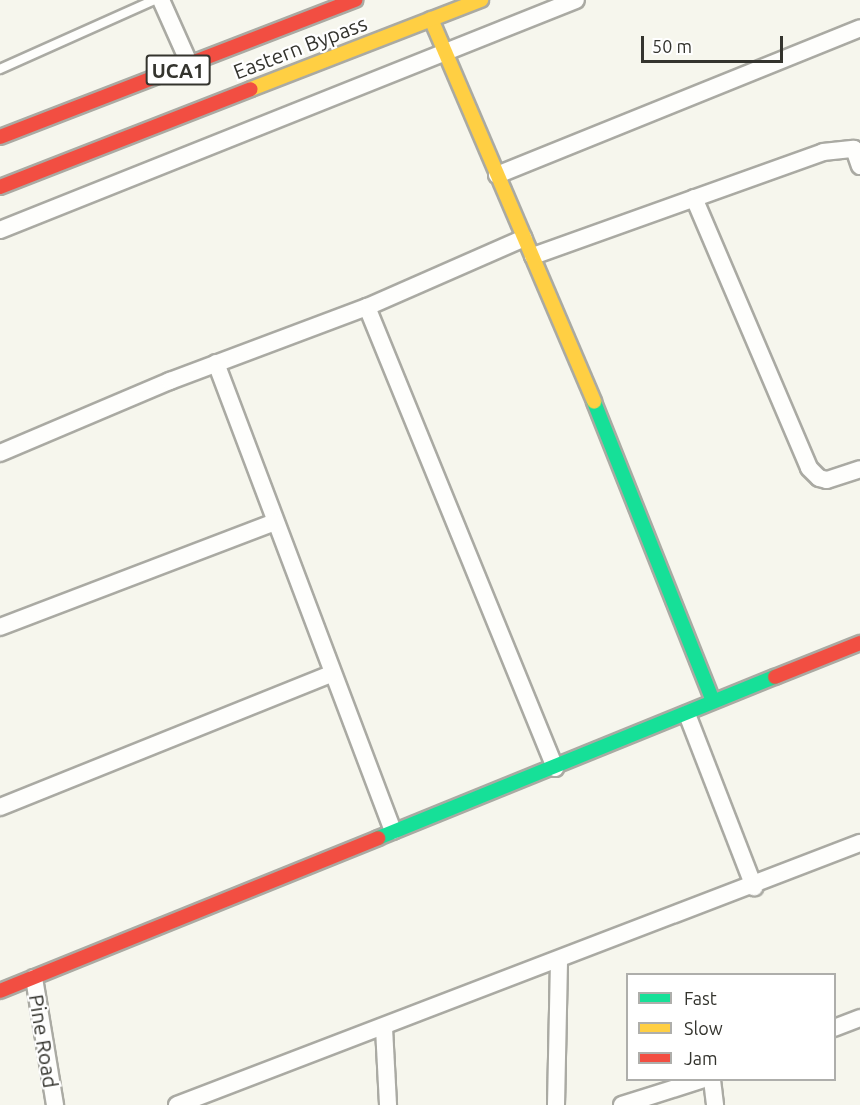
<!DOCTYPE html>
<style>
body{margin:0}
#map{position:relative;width:860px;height:1105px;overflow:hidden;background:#f6f6ed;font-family:Ubuntu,sans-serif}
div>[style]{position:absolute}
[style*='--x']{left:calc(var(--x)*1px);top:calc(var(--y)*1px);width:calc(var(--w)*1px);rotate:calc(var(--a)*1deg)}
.roads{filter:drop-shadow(2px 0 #aaaaa3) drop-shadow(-2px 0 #aaaaa3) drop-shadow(0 2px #aaaaa3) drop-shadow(0 -2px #aaaaa3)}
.lane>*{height:8px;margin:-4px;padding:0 4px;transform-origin:4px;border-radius:4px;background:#fefefc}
.street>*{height:16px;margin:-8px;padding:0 8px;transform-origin:8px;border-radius:8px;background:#fefefc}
.fast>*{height:14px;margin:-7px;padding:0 7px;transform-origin:7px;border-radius:7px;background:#16e098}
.slow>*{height:14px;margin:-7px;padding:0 7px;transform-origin:7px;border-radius:7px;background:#ffcf43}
.jam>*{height:14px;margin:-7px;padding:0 7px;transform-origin:7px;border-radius:7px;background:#f24e42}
span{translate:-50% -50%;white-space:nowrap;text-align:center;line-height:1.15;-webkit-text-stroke:4.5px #fff;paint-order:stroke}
.shield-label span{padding:2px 4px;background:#fff;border:2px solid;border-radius:4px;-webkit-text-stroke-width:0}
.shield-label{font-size:20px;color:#34342e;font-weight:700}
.street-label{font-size:21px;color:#34342e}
.legend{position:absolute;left:626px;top:973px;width:210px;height:108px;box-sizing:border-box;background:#fff;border:2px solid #aeaeab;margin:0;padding:8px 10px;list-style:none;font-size:18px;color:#34342e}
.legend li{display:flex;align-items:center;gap:12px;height:30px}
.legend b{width:30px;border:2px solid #aeaeab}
.scale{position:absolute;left:641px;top:36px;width:142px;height:27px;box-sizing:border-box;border:3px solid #34342e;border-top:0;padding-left:8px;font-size:18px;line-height:21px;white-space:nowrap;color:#34342e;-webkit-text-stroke:4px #fff;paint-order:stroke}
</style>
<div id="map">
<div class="roads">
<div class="lane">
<i style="--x:0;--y:69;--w:169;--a:-24.1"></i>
</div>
<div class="street">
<i style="--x:161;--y:0;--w:71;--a:66"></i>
<i style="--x:497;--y:175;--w:392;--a:-22"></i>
<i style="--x:694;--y:198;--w:293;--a:66.9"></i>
<i style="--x:809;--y:468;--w:14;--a:45"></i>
<i style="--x:819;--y:478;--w:8;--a:14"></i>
<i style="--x:827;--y:480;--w:35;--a:-18"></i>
<i style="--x:0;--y:230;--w:620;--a:-21.77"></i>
<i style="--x:533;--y:256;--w:308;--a:-19.7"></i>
<i style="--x:823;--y:152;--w:31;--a:-6"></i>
<i style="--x:854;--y:149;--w:18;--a:71"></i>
<i style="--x:367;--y:307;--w:498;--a:67.8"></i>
<i style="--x:216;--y:363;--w:500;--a:69.28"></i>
<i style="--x:0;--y:453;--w:185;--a:-23"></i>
<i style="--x:170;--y:381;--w:210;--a:-20.6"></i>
<i style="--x:367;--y:307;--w:171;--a:-23.7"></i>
<i style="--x:0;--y:627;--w:294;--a:-20.9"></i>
<i style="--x:687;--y:714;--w:186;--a:68.8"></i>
<i style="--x:0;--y:807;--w:357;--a:-21.9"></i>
<i style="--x:34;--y:978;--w:129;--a:80.6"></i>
<i style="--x:384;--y:1028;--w:77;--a:87"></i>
<i style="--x:834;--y:1028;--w:28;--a:-21"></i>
<i style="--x:712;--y:1080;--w:25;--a:83"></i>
<i style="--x:177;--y:1105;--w:732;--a:-20.99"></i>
<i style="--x:556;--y:1105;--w:145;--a:-88.8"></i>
<i style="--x:622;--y:1105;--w:83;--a:-17.6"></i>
</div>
<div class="fast">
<i style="--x:594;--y:402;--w:322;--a:68.3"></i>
<i style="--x:378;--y:838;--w:428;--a:-22.1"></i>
</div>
<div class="slow">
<i style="--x:431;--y:19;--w:416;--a:66.9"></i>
<i style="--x:251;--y:89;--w:247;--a:-21.2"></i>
</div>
<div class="jam">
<i style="--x:0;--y:137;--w:381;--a:-21.1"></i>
<i style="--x:0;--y:187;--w:269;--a:-21.3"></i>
<i style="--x:775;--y:677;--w:92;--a:-21.8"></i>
<i style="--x:0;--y:991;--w:408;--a:-22"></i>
</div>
</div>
<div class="shield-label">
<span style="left:178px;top:70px">UCA1</span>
</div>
<div class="street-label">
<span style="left:300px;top:47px;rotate:-21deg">Eastern Bypass</span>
<span style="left:44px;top:1041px;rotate:81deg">Pine Road</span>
</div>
<ul class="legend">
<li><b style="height:8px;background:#16e098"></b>Fast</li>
<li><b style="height:8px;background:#ffcf43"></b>Slow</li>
<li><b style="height:8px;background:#f24e42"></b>Jam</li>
</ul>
<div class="scale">50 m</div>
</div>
